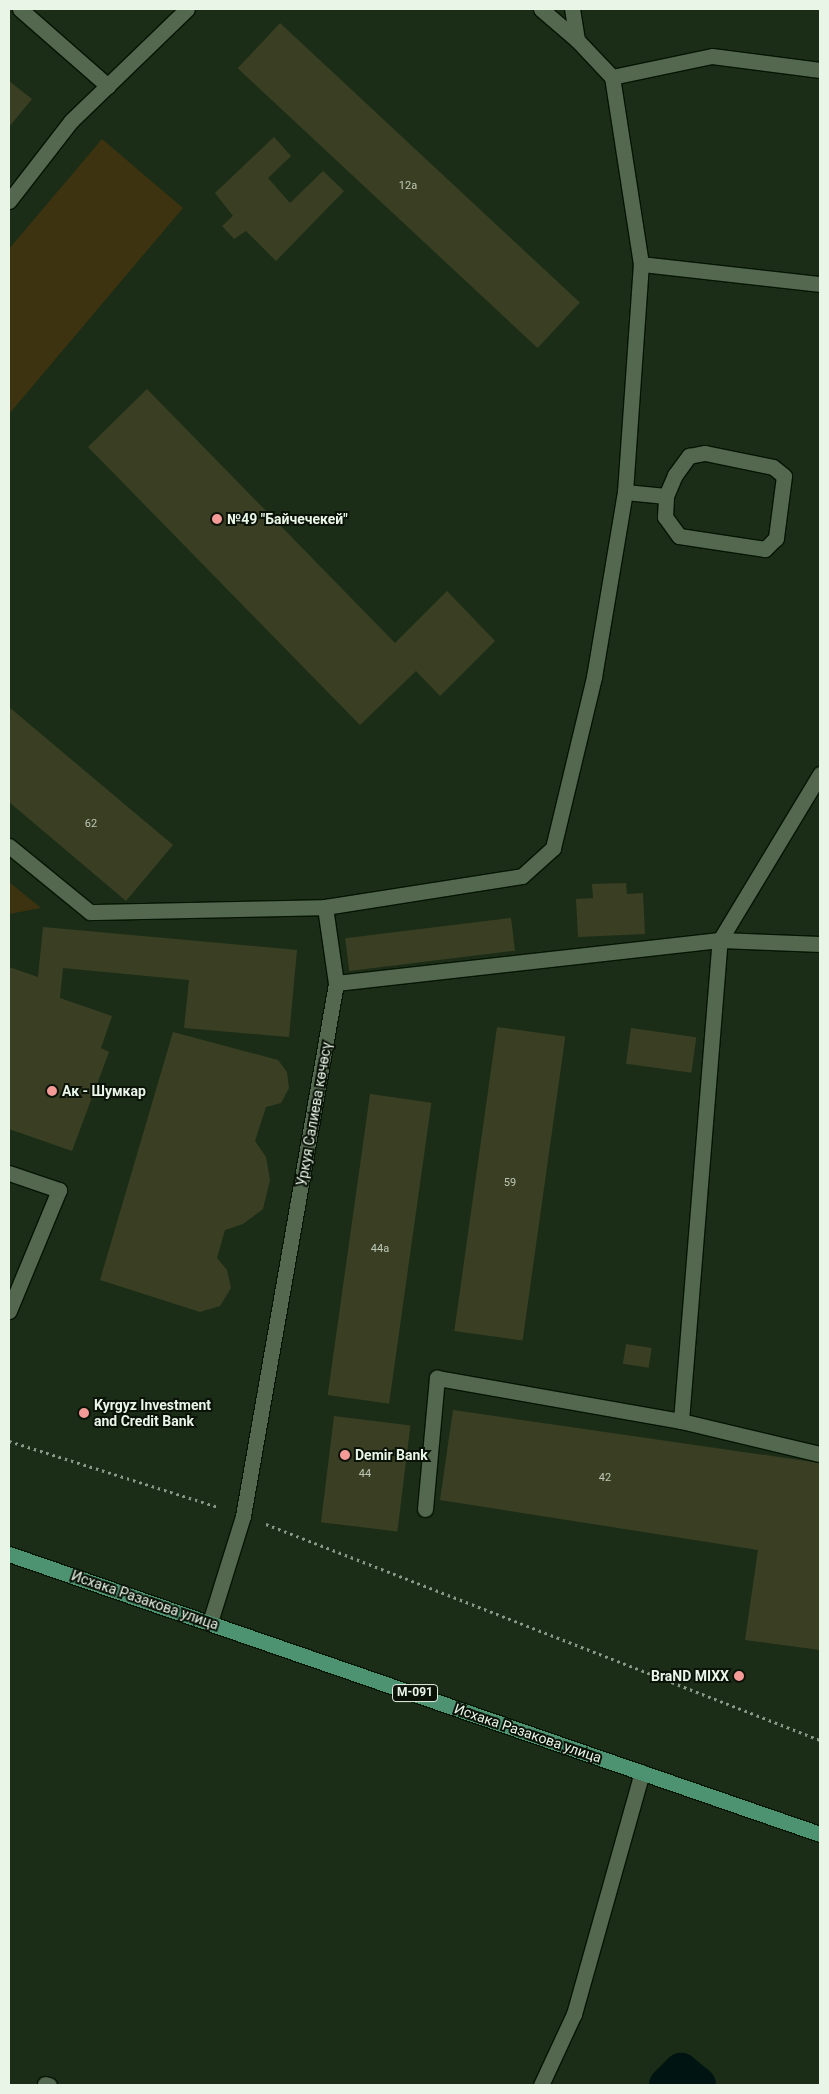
<!DOCTYPE html>
<meta charset="utf-8">
<style>
body{margin:0}
#map{position:relative;width:829px;height:2094px;overflow:hidden;background:#1b2d17;font-family:Roboto,sans-serif}
div>[style]{position:absolute}
[style*='--x']{left:calc(var(--x)*1px);top:calc(var(--y)*1px);width:calc(var(--w)*1px);rotate:calc(var(--a)*1deg)}
.green>*{inset:0;background:#3d3310}
.canal>*{height:36px;margin:-18px;padding:0 18px;transform-origin:18px;border-radius:18px;background:#001412}
.building>*{inset:0;background:#3a3f23;transform-origin:0 0}
.path>*{height:3px;margin-top:-1.5px;transform-origin:0;background:repeating-linear-gradient(90deg,#8a9987 0 2.5px,transparent 0 6.5px)}
.roads{filter:drop-shadow(1px 0 #051503) drop-shadow(-1px 0 #051503) drop-shadow(0 1px #051503) drop-shadow(0 -1px #051503)}
.service>*{height:15px;margin:-7.5px;padding:0 7.5px;transform-origin:7.5px;border-radius:7.5px;background:#53684f}
.minor>*{height:15px;margin:-7.5px;padding:0 7.5px;transform-origin:7.5px;border-radius:7.5px;background:#53684f}
.primary>*{height:15px;margin:-7.5px;padding:0 7.5px;transform-origin:7.5px;border-radius:7.5px;background:#4d9371}
.dots>*{width:14px;height:14px;translate:-50% -50%;box-sizing:border-box;border:2px solid #0b1309;border-radius:50%}
span{translate:-50% -50%;white-space:nowrap;text-align:center;line-height:1.15;-webkit-text-stroke:4px #0b1309;paint-order:stroke}
.number-label{font-size:11px;color:#bdc8b6}
.number-label span{-webkit-text-stroke-width:0}
.shield-label span{padding:1px 4px;background:#0b1309;border:1px solid;border-radius:4px;-webkit-text-stroke-width:0}
.shield-label{font-size:12px;color:#e9f5e7;font-weight:700}
.poi-label{font-size:14px;color:#e9f5e7;font-weight:700}
.left{translate:0 -50%;text-align:left}
.right{translate:-100% -50%;text-align:right}
.street-label{font-size:14px;color:#e9f5e7}
.frame{position:absolute;inset:0;border:10px solid #e9f5e7;pointer-events:none}
</style>
<div id="map">
<div class="green">
<i style="clip-path:polygon(102px 139px,183px 208px,9px 414px,9px 249px)"></i>
<i style="clip-path:polygon(9px 882px,41px 908px,9px 914px)"></i>
</div>
<div class="canal">
<i style="--x:667;--y:2085;--w:20;--a:-45"></i>
<i style="--x:681;--y:2071;--w:22;--a:39"></i>
</div>
<div class="building">
<i style="left:280px;top:23px;width:410px;height:62px;rotate:43deg"></i>
<i style="clip-path:polygon(9px 81px,32px 99px,9px 127px)"></i>
<i style="clip-path:polygon(274px 137px,291px 156px,268px 178px,290px 203px,323px 171px,344px 191px,276px 261px,246px 231px,234px 239px,222px 226px,233px 216px,215px 193px)"></i>
<i style="clip-path:polygon(147px 389px,395px 643px,447px 591px,495px 641px,440px 696px,416px 671px,360px 725px,88px 447px)"></i>
<i style="clip-path:polygon(9px 707px,173px 845px,126px 901px,9px 802px)"></i>
<i style="clip-path:polygon(626px 883px,627px 894px,643px 893px,645px 934px,578px 937px,576px 899px,593px 898px,592px 884px)"></i>
<i style="left:511px;top:918px;width:33px;height:167px;rotate:83deg"></i>
<i style="clip-path:polygon(43px 927px,297px 950px,289px 1037px,184px 1028px,189px 980px,63px 968px,60px 998px,112px 1016px,101px 1048px,109px 1052px,72px 1151px,9px 1129px,9px 967px,38px 977px)"></i>
<i style="left:497px;top:1027px;width:69px;height:307px;rotate:8deg"></i>
<i style="left:631px;top:1028px;width:66px;height:36px;rotate:8deg"></i>
<i style="clip-path:polygon(173px 1032px,278px 1060px,287px 1072px,289px 1088px,281px 1103px,266px 1107px,255px 1141px,266px 1157px,270px 1180px,263px 1209px,243px 1224px,225px 1230px,217px 1258px,227px 1270px,231px 1288px,220px 1306px,200px 1312px,100px 1280px)"></i>
<i style="left:370px;top:1094px;width:62px;height:304px;rotate:8deg"></i>
<i style="left:626px;top:1344px;width:26px;height:20px;rotate:9deg"></i>
<i style="clip-path:polygon(453px 1410px,820px 1463px,820px 1650px,745px 1640px,758px 1550px,440px 1500px)"></i>
<i style="left:334px;top:1416px;width:77px;height:107px;rotate:7deg"></i>
</div>
<div class="path">
<i style="--x:9;--y:1441;--w:219;--a:17.5"></i>
<i style="--x:266;--y:1524;--w:595;--a:21.3"></i>
</div>
<div class="roads">
<div class="service">
<i style="--x:20;--y:9;--w:117;--a:41.2"></i>
<i style="--x:705;--y:453;--w:69;--a:11.6"></i>
<i style="--x:773;--y:467;--w:14;--a:39"></i>
<i style="--x:784;--y:476;--w:63;--a:97.4"></i>
<i style="--x:776;--y:538;--w:16;--a:135"></i>
<i style="--x:765;--y:549;--w:87;--a:-171.4"></i>
<i style="--x:679;--y:536;--w:24;--a:-126"></i>
<i style="--x:665;--y:517;--w:21;--a:-87"></i>
<i style="--x:666;--y:496;--w:23;--a:-67"></i>
<i style="--x:675;--y:475;--w:24;--a:-54"></i>
<i style="--x:689;--y:456;--w:16;--a:-11"></i>
<i style="--x:625;--y:492;--w:41;--a:5.6"></i>
<i style="--x:9;--y:1173;--w:53;--a:18.8"></i>
<i style="--x:59;--y:1190;--w:131;--a:112.5"></i>
<i style="--x:45;--y:2084;--w:4;--a:14"></i>
</div>
<div class="minor">
<i style="--x:541;--y:9;--w:48;--a:40.7"></i>
<i style="--x:612;--y:77;--w:102;--a:-11.9"></i>
<i style="--x:712;--y:56;--w:109;--a:7.4"></i>
<i style="--x:9;--y:201;--w:101;--a:-52.2"></i>
<i style="--x:71;--y:121;--w:161;--a:-44"></i>
<i style="--x:641;--y:264;--w:180;--a:6.4"></i>
<i style="--x:9;--y:846;--w:104;--a:39.2"></i>
<i style="--x:90;--y:912;--w:235;--a:-1.2"></i>
<i style="--x:325;--y:907;--w:77;--a:81.8"></i>
<i style="--x:325;--y:907;--w:199;--a:-8.9"></i>
<i style="--x:522;--y:876;--w:42;--a:-42.1"></i>
<i style="--x:553;--y:848;--w:176;--a:-76.5"></i>
<i style="--x:594;--y:677;--w:188;--a:-80.5"></i>
<i style="--x:625;--y:492;--w:229;--a:-86"></i>
<i style="--x:641;--y:264;--w:189;--a:-98.8"></i>
<i style="--x:612;--y:77;--w:51;--a:-133.4"></i>
<i style="--x:577;--y:40;--w:31;--a:-99"></i>
<i style="--x:681;--y:1421;--w:483;--a:-85.4"></i>
<i style="--x:720;--y:940;--w:194;--a:-58.9"></i>
<i style="--x:425;--y:1509;--w:132;--a:-84.8"></i>
<i style="--x:437;--y:1378;--w:248;--a:10"></i>
<i style="--x:681;--y:1421;--w:143;--a:13.4"></i>
<i style="--x:210;--y:1622;--w:111;--a:-72.7"></i>
<i style="--x:243;--y:1516;--w:541;--a:-80.1"></i>
<i style="--x:336;--y:983;--w:386;--a:-6.4"></i>
<i style="--x:720;--y:940;--w:100;--a:2.3"></i>
<i style="--x:541;--y:2085;--w:78;--a:-65.1"></i>
<i style="--x:574;--y:2014;--w:251;--a:-74.3"></i>
</div>
<div class="primary">
<i style="--x:9;--y:1554;--w:858;--a:19.05"></i>
</div>
</div>
<div class="dots">
<i style="left:217px;top:519px;background:#f59b97"></i>
<i style="left:52px;top:1091px;background:#f59b97"></i>
<i style="left:84px;top:1413px;background:#f59b97"></i>
<i style="left:345px;top:1455px;background:#f59b97"></i>
<i style="left:739px;top:1676px;background:#f59b97"></i>
</div>
<div class="number-label">
<span style="left:408px;top:186px">12a</span>
<span style="left:91px;top:824px">62</span>
<span style="left:510px;top:1183px">59</span>
<span style="left:380px;top:1249px">44a</span>
<span style="left:365px;top:1474px">44</span>
<span style="left:605px;top:1478px">42</span>
</div>
<div class="shield-label">
<span style="left:415px;top:1693px">М-091</span>
</div>
<div class="poi-label">
<span class="left" style="left:227px;top:519px">№49 "Байчечекей"</span>
<span class="left" style="left:62px;top:1091px">Ак - Шумкар</span>
<span class="left" style="left:94px;top:1413px">Kyrgyz Investment<br>and Credit Bank</span>
<span class="left" style="left:355px;top:1455px">Demir Bank</span>
<span class="right" style="left:729px;top:1676px">BraND MIXX</span>
</div>
<div class="street-label">
<span style="left:314px;top:1114px;rotate:-80deg">Уркуя Салиева көчөсү</span>
<span style="left:145px;top:1600px;rotate:19deg">Исхака Разакова улица</span>
<span style="left:528px;top:1733px;rotate:19deg">Исхака Разакова улица</span>
</div>
<div class="frame"></div>
</div>
